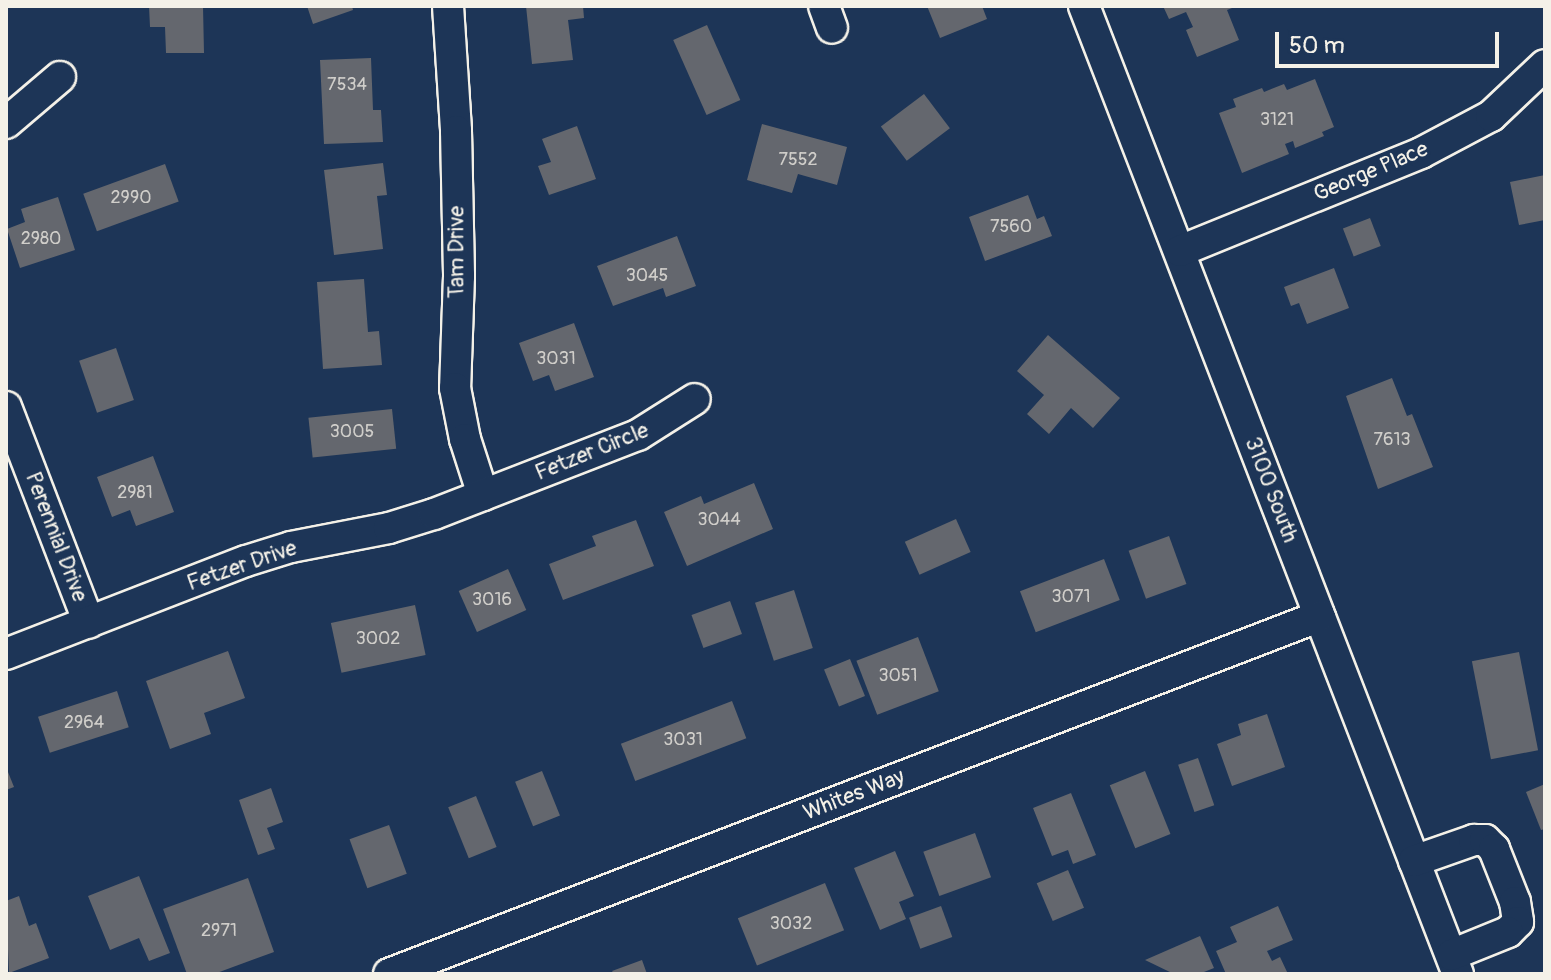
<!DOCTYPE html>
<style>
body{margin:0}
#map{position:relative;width:1551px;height:980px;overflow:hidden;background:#1d3557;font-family:Pangolin,sans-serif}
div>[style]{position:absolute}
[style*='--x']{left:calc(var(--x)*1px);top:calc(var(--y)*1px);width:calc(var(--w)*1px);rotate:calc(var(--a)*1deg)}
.building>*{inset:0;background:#64676e;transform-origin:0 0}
.roads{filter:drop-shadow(2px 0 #f4f1e8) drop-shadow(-2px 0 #f4f1e8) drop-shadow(0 2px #f4f1e8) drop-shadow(0 -2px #f4f1e8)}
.minor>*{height:30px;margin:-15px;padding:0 15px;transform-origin:15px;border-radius:15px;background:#1d3557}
span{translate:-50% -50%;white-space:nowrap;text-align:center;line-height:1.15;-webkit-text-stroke:6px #1d3557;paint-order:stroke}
.number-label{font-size:18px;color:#d0ceca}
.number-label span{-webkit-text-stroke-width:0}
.street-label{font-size:22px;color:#f4f1e8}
.frame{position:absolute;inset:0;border:8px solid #f4f1e8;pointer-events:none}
.scale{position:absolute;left:1275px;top:32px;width:224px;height:36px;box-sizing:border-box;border:4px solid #f4f1e8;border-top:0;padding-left:10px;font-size:24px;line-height:28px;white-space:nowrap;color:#f4f1e8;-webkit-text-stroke:6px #1d3557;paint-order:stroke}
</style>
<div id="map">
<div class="building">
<i style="clip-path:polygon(149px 6px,203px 6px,204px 53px,166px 53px,165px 27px,150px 27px)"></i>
<i style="clip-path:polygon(307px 6px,352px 6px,353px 10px,313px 24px)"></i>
<i style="clip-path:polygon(526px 6px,583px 6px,584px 18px,568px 20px,573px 60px,532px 64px)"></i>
<i style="clip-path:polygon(927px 6px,982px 6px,987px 19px,940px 38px)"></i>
<i style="clip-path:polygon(1163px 6px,1237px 6px,1227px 10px,1239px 40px,1197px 57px,1186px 30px,1193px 27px,1186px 12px,1169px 19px)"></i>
<i style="left:707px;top:25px;width:82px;height:37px;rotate:66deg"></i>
<i style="clip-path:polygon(371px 58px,373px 110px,381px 110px,383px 142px,324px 144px,320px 60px)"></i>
<i style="clip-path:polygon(1315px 79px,1334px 127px,1322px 132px,1324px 136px,1295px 148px,1293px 141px,1285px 144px,1289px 154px,1242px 173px,1219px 113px,1236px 107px,1233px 99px,1262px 88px,1264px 92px,1284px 84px,1287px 90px)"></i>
<i style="left:924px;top:94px;width:43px;height:54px;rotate:53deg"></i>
<i style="clip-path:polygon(762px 124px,847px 147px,837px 185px,798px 174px,792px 193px,747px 180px)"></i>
<i style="clip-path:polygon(577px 126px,596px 179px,549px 195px,538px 166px,551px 162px,542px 139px)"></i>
<i style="clip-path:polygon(383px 163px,387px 195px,377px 196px,383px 249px,334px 255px,324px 170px)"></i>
<i style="left:165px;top:164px;width:40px;height:87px;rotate:70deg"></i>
<i style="clip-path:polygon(1545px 175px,1545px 220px,1519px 225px,1510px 182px)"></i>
<i style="clip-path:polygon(1028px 195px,1037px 219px,1044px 216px,1052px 236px,985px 261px,969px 217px)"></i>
<i style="clip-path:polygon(58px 197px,75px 250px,20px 268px,7px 229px,25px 222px,21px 209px)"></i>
<i style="left:1370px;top:218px;width:30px;height:29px;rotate:69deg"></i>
<i style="clip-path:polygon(677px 236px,696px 286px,666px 297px,663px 288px,613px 306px,597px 266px)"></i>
<i style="clip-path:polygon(1334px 268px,1349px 308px,1307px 324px,1299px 303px,1291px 306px,1284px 287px)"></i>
<i style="clip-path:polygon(364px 279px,368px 332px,379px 331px,382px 365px,323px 369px,317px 282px)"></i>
<i style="clip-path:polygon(574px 323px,594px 377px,555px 391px,549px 375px,533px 381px,519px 343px)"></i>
<i style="clip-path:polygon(1048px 335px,1120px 398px,1093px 428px,1071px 408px,1049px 434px,1027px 414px,1044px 395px,1017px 371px)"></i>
<i style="left:116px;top:348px;width:55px;height:39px;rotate:71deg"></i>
<i style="clip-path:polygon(1392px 378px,1407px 416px,1412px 414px,1433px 467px,1378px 489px,1346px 396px)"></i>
<i style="left:392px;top:409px;width:40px;height:84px;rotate:84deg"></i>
<i style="clip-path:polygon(153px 456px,174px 512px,136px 526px,130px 510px,112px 517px,97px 477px)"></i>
<i style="clip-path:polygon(754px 483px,773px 529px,687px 566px,664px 512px,701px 496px,704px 504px)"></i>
<i style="left:956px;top:519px;width:36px;height:56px;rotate:66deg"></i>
<i style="clip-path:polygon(636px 520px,654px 566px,563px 600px,549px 564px,596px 546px,592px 536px)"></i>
<i style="left:1169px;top:536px;width:51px;height:43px;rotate:70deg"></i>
<i style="left:1104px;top:559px;width:44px;height:90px;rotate:69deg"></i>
<i style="left:508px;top:569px;width:45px;height:54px;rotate:66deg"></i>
<i style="left:794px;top:590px;width:61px;height:41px;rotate:72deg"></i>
<i style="left:730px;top:601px;width:35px;height:41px;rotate:70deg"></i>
<i style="left:415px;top:605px;width:51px;height:86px;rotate:78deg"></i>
<i style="left:918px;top:637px;width:58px;height:66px;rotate:69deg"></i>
<i style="clip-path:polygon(228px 651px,245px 698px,204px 713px,211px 734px,170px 749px,146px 681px)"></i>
<i style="left:1519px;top:652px;width:100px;height:48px;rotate:79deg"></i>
<i style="left:850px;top:659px;width:40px;height:28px;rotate:68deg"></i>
<i style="left:117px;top:691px;width:38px;height:83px;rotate:72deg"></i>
<i style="left:732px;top:701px;width:40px;height:119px;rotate:69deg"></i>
<i style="clip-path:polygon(1267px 714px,1285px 767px,1232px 786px,1217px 744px,1241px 735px,1238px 724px)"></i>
<i style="left:1198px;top:758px;width:50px;height:21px;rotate:71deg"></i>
<i style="clip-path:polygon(6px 767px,14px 787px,6px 790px)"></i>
<i style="left:542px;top:771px;width:48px;height:29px;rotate:68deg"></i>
<i style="left:1145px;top:771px;width:68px;height:38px;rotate:68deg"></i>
<i style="clip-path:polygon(1545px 784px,1545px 829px,1541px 830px,1526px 792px)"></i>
<i style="clip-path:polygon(271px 788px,283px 822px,267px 828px,275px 849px,258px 855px,239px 800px)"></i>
<i style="clip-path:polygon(1071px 793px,1096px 855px,1073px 864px,1068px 850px,1052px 856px,1033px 808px)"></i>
<i style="left:476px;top:796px;width:55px;height:30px;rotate:68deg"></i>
<i style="left:389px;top:825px;width:52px;height:42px;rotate:70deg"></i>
<i style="left:975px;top:833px;width:47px;height:55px;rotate:70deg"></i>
<i style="clip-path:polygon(895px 851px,914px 896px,899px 902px,906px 919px,880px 930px,854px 868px)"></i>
<i style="left:1068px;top:870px;width:41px;height:34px;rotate:67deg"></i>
<i style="clip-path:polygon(139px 876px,170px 953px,149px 961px,139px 938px,110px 950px,88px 896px)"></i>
<i style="clip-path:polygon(248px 878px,274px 952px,214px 974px,187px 974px,163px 909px)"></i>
<i style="left:825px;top:883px;width:51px;height:94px;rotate:68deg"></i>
<i style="clip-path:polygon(19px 896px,29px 926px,36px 923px,49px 958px,9px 973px,6px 901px)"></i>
<i style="left:941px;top:906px;width:33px;height:34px;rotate:70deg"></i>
<i style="clip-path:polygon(1278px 906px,1293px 940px,1267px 951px,1272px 961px,1280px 957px,1288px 974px,1226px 974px,1216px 951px,1237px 942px,1230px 927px)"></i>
<i style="clip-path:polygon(1200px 936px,1214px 968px,1199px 974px,1174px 974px,1145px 960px)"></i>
<i style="clip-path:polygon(642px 960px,647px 974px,614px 974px,612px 971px)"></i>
</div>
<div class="roads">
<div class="minor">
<i style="--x:448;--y:6;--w:125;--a:86.3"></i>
<i style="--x:456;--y:131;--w:145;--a:88.8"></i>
<i style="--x:459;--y:276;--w:112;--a:92"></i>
<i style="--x:455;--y:388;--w:52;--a:78.9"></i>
<i style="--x:465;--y:439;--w:59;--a:72.2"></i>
<i style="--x:824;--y:6;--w:23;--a:70"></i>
<i style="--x:1084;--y:6;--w:1038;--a:68.88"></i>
<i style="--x:6;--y:123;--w:71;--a:-40.4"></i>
<i style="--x:1180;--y:251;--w:260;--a:-22.1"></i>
<i style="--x:1421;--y:153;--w:79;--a:-27.9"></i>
<i style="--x:1491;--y:116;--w:74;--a:-43.4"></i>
<i style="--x:6;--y:407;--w:231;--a:69"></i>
<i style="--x:6;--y:654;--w:257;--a:-21.2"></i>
<i style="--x:246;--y:561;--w:47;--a:-17.3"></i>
<i style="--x:291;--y:547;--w:100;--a:-11"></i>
<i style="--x:389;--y:528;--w:47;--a:-17.3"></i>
<i style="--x:434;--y:514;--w:219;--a:-21.2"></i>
<i style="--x:638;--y:435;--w:67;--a:-32.3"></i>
<i style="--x:1414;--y:861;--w:64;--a:-19.3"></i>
<i style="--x:1474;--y:840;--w:11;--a:0"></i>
<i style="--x:1485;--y:840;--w:13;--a:45"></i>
<i style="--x:1494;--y:849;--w:57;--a:68.4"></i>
<i style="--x:1515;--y:902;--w:20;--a:81"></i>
<i style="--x:1518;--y:922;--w:14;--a:135"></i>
<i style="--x:1508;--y:932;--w:61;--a:158"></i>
<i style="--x:389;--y:974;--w:997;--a:-21.03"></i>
</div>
</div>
<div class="number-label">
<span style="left:347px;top:85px">7534</span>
<span style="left:1277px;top:120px">3121</span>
<span style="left:798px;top:160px">7552</span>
<span style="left:131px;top:198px">2990</span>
<span style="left:1011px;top:227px">7560</span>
<span style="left:41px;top:239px">2980</span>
<span style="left:647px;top:276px">3045</span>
<span style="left:556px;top:359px">3031</span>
<span style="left:352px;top:432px">3005</span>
<span style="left:1392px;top:440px">7613</span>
<span style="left:135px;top:493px">2981</span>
<span style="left:719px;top:520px">3044</span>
<span style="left:1071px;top:597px">3071</span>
<span style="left:492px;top:600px">3016</span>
<span style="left:378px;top:639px">3002</span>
<span style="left:898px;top:676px">3051</span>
<span style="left:84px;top:723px">2964</span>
<span style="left:683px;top:740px">3031</span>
<span style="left:791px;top:924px">3032</span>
<span style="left:219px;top:931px">2971</span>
</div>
<div class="street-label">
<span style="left:1371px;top:172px;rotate:-23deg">George Place</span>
<span style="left:457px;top:252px;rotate:-90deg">Tam Drive</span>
<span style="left:592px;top:452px;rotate:-22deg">Fetzer Circle</span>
<span style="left:1271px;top:490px;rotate:69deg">3100 South</span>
<span style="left:56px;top:537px;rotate:69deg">Perennial Drive</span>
<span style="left:242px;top:566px;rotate:-19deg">Fetzer Drive</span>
<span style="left:854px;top:795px;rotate:-21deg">Whites Way</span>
</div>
<div class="frame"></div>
<div class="scale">50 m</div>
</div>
